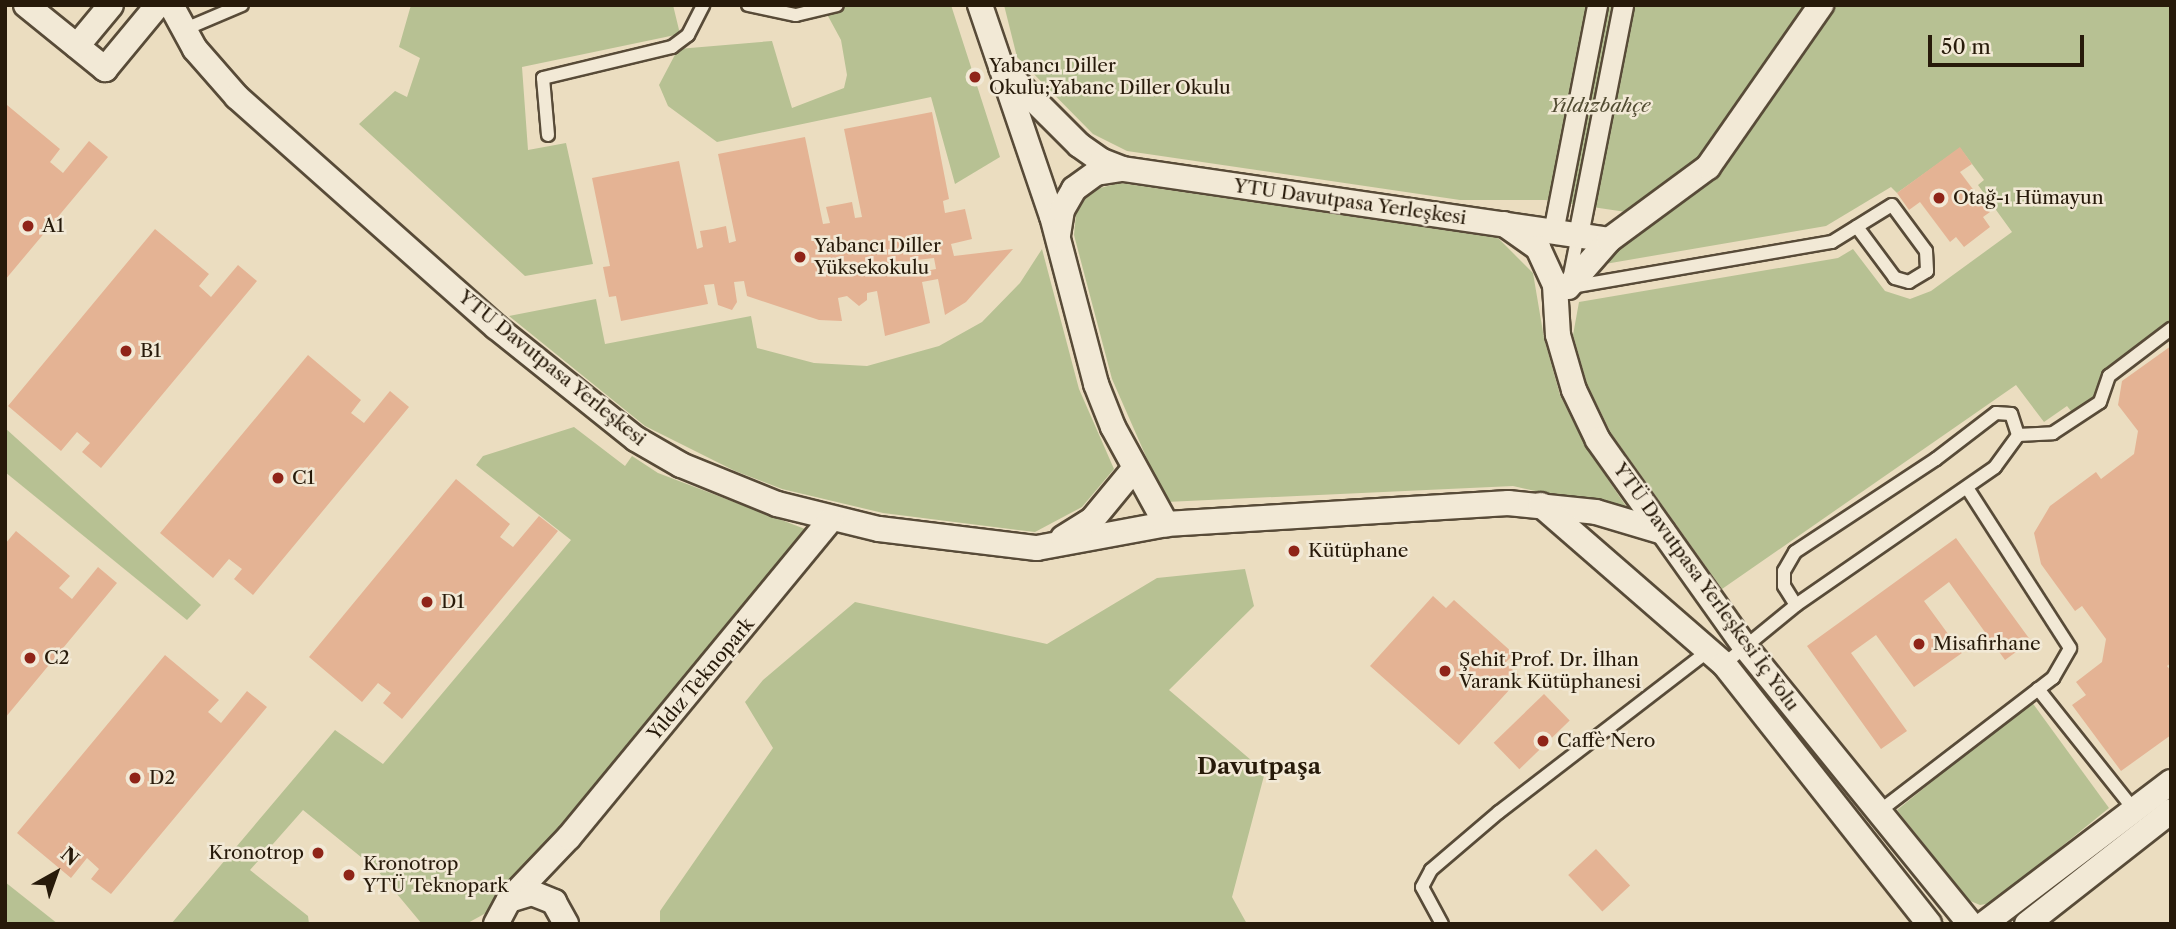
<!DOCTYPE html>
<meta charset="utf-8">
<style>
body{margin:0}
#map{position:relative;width:2176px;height:929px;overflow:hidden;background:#ebddc0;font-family:"Libre Caslon Text",serif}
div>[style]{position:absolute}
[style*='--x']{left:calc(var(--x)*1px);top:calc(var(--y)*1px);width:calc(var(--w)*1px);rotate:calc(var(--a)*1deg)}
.green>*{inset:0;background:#b7c193}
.building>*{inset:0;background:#e4b394;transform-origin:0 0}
.roads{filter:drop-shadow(2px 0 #584b38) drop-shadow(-2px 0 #584b38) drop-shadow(0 2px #584b38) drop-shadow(0 -2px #584b38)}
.service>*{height:12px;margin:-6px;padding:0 6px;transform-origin:6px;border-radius:6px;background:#f2e9d6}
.pedestrian>*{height:19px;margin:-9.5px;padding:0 9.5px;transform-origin:9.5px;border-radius:9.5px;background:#f2e9d6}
.minor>*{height:24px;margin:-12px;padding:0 12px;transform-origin:12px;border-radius:12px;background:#f2e9d6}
.dots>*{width:19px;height:19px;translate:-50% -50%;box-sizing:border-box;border:4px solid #f2e9d6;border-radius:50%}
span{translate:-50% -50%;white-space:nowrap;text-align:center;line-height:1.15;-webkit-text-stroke:5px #f2e9d6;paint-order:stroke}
.poi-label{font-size:19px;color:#271a0a}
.left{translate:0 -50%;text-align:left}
.right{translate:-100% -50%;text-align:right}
.park-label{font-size:19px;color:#524c33;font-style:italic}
.street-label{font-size:19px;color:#271a0a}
.quarter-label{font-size:23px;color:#271a0a;font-weight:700}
.frame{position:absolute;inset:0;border:7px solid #271a0a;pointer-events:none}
.north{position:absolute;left:21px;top:838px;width:70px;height:70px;-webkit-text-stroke:5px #f2e9d6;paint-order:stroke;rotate:40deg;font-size:19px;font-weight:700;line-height:28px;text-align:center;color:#271a0a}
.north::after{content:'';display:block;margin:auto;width:24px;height:32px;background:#271a0a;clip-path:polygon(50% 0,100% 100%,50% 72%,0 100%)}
.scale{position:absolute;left:1928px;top:35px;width:156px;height:32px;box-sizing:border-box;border:4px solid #271a0a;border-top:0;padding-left:9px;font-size:21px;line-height:24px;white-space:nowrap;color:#271a0a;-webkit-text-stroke:5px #f2e9d6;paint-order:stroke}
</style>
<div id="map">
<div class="green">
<i style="clip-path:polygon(411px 5px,673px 5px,680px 34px,522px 67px,528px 150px,566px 143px,593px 264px,525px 276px,359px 124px,395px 91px,407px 97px,420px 58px,399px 47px)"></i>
<i style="clip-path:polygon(822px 5px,951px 5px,1000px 157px,955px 184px,931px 97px,717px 142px,668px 106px,659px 85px,678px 49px,772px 41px,792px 108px,844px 88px,847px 75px,841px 40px)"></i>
<i style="clip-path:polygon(1004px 5px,1805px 5px,1698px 157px,1626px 212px,1545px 200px,1460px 200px,1127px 151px,1093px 134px,1017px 57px)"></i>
<i style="clip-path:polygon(1837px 5px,2171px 5px,2171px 325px,2106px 372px,2095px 401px,2075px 416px,2067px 406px,2044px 422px,2016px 385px,1722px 589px,1611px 433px,1587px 384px,1573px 335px,1579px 302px,1838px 258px,1853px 249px,1885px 291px,1910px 299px,1931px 291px,2012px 232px,1978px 185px,1984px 180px,1960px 148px,1897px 193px,1891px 187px,1826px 226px,1605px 264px,1617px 250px,1717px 176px)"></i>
<i style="clip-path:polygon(1120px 183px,1498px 238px,1533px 273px,1544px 338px,1560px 395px,1586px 447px,1630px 512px,1513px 486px,1166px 502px,1112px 379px,1074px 235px,1076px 214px,1085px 199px,1100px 188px)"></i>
<i style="clip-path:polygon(1042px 249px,1079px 389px,1114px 469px,1082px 507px,1035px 532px,883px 513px,782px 489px,735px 471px,645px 426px,509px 316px,596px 299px,605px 344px,751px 316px,757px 348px,814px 363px,867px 366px,939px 346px,982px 322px,1020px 283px)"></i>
<i style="clip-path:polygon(574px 427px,625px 466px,632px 456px,658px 473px,805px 529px,806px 540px,495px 908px,466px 924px,422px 924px,377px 870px,303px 810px,250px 870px,308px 916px,309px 924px,171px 924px,335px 730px,383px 764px,571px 540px,476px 465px,483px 456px)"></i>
<i style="clip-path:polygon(5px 428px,201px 605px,187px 620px,5px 472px)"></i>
<i style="clip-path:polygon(1245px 569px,1254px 606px,1169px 690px,1265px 772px,1232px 897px,1247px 924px,660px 924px,660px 911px,773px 748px,745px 702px,763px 680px,855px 602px,1047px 644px,1157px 578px)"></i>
<i style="clip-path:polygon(2031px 701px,2109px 808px,1992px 903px,1980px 905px,1968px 900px,1897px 810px)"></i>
<i style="clip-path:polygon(5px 882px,58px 924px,5px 924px)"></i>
</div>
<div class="building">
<i style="clip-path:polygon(7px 105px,60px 149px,50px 162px,63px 173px,89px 141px,108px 157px,5px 280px)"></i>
<i style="clip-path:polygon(evenodd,932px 112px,949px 199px,943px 201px,945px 213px,965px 209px,972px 239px,951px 244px,954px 256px,1013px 249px,966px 302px,945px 315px,938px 279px,922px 282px,930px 323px,885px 336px,877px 291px,867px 293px,867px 300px,859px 306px,847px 296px,838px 298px,842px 321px,819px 320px,747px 296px,744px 281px,734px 282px,737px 302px,732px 310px,718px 305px,714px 284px,704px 285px,708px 304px,621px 321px,616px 296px,609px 297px,603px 267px,610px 266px,592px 178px,679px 161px,697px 249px,703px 247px,700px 231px,713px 229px,726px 226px,729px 243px,736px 241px,718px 154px,805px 137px,823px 224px,830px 223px,826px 207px,852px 202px,855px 218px,862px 217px,844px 129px,932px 112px,934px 258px,936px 269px,920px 272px,917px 260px,934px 258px)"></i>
<i style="clip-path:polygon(1960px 147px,1972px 164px,1960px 172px,1990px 212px,1983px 217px,1990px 227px,1964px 247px,1956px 237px,1950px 242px,1920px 202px,1909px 210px,1897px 193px)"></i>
<i style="clip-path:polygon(155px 229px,209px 274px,199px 286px,211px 297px,238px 265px,257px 281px,101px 468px,82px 452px,90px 443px,77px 432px,61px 451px,8px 406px)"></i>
<i style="clip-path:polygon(2171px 346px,2171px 663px,2167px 666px,2171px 671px,2171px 735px,2121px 771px,2072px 705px,2086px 695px,2076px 682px,2102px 662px,2106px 639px,2082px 606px,2075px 611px,2041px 564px,2034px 533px,2050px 506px,2096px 472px,2101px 479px,2134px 454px,2138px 431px,2118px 405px,2122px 381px)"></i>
<i style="clip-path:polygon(308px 355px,361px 400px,351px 413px,364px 423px,390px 391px,409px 407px,253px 595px,234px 579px,242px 569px,229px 559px,213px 578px,160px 533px)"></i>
<i style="clip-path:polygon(456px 479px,510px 524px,500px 537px,513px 547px,539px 516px,558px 531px,402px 719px,383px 703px,391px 693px,378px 683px,362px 702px,309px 657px)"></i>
<i style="clip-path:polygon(16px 531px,70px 576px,59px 588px,72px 599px,98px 567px,117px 583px,5px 718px,5px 544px)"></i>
<i style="clip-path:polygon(1956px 538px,2031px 641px,2005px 660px,1949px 582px,1924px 601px,1962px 653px,1914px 687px,1876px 635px,1851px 653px,1907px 731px,1881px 749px,1807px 646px)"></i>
<i style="clip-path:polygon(1433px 596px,1446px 608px,1454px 600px,1514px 654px,1505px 663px,1521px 677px,1459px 745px,1370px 666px)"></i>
<i style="clip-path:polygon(165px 655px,219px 700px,208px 712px,221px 723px,247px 691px,267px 707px,111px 894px,91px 879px,99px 869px,87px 858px,71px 878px,17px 833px)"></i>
<i style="left:1544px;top:694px;width:37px;height:70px;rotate:46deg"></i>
<i style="left:1596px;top:849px;width:50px;height:38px;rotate:47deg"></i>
</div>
<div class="roads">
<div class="service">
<i style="--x:748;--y:5;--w:49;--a:11.8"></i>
<i style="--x:796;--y:15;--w:42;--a:-13.7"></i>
<i style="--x:183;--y:30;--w:64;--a:-23"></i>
<i style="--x:548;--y:135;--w:57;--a:-95"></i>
<i style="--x:543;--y:78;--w:133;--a:-13.5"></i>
<i style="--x:672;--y:47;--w:20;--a:-37"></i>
<i style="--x:688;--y:35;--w:34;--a:-63"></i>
<i style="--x:1569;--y:280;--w:46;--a:-78.7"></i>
<i style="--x:1571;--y:287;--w:265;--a:-9.8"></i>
<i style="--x:1832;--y:242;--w:70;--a:-31.7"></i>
<i style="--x:1892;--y:205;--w:57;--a:53.5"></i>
<i style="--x:1926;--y:251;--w:20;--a:87"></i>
<i style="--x:1927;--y:271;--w:21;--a:149"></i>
<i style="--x:1909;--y:282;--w:15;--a:-164"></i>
<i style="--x:1895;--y:278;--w:64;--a:-126.7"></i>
<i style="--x:2018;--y:435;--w:35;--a:-3"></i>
<i style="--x:2053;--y:433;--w:56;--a:-33.4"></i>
<i style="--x:2100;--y:402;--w:28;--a:-71"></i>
<i style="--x:2109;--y:376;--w:78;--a:-37.2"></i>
<i style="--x:1724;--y:664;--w:93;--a:-39.3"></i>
<i style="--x:1796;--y:605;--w:242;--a:-34.7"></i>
<i style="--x:1995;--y:467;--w:39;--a:-54"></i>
<i style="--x:2018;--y:435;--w:22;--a:-108"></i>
<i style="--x:2011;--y:414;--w:15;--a:-176"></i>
<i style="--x:1996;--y:413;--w:76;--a:142.5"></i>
<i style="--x:1936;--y:459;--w:169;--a:146.6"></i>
<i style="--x:1795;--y:552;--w:22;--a:120"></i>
<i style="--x:1784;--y:571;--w:15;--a:90"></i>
<i style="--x:1784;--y:586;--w:22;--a:58"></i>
<i style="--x:2038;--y:689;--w:157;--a:51.5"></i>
<i style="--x:1877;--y:813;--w:222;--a:-37.5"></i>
<i style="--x:2053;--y:678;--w:34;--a:-60"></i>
<i style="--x:2070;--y:648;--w:189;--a:-122.7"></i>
<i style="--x:1442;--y:924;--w:42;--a:-118.4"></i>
<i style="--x:1422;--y:887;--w:19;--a:-62"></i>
<i style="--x:1431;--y:870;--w:89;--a:-40.5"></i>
<i style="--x:1499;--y:812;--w:265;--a:-37.6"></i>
</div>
<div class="pedestrian">
<i style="--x:1553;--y:232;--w:231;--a:-79"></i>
<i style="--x:1578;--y:235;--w:234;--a:-78.9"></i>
</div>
<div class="minor">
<i style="--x:26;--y:5;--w:102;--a:39"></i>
<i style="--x:105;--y:69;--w:83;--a:-50.4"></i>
<i style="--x:171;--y:5;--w:50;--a:61.4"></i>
<i style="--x:195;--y:49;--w:64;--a:48.8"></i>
<i style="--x:237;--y:97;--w:346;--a:41.6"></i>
<i style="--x:496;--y:327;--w:179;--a:38.7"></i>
<i style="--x:636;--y:439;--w:52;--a:30"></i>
<i style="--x:681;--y:465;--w:104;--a:22.1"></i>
<i style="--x:777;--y:504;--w:105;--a:13.8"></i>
<i style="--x:879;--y:529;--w:159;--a:6.9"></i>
<i style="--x:1037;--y:548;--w:131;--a:-10.5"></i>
<i style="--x:1166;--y:524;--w:343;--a:-3.5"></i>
<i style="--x:1508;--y:503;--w:88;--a:5.8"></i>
<i style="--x:1596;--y:512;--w:70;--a:16.6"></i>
<i style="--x:980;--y:5;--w:223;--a:71.2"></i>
<i style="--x:1052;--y:216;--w:174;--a:75.3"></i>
<i style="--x:1096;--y:384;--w:46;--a:68.4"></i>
<i style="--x:1113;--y:427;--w:111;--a:61.3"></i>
<i style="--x:77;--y:46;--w:53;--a:-50.3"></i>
<i style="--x:1001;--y:67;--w:110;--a:45"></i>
<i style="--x:1079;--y:145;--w:28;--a:35"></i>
<i style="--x:1102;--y:161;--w:22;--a:21"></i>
<i style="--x:1123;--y:169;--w:491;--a:8.3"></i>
<i style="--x:1504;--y:224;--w:42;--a:35.2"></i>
<i style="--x:1538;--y:248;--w:41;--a:65.3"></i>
<i style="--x:1555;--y:285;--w:50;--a:86.6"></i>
<i style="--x:1558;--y:335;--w:57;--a:73.8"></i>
<i style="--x:1574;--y:390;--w:55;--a:64.4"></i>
<i style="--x:1598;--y:440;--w:255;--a:54.6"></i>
<i style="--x:1746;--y:648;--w:355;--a:50.9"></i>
<i style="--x:1058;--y:235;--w:25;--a:-81"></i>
<i style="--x:1062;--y:210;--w:24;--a:-60"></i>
<i style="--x:1074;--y:189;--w:27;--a:-36"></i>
<i style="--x:1096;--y:173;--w:26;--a:-9"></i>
<i style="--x:1568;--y:287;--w:62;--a:-48.9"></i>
<i style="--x:1609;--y:240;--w:123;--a:-36.4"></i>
<i style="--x:1708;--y:167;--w:198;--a:-55.1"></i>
<i style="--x:1541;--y:505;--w:242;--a:41"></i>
<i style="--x:1724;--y:664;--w:331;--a:51.7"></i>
<i style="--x:1063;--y:538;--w:34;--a:-32"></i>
<i style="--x:1092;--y:520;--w:66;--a:-50.5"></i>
<i style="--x:509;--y:900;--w:87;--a:-46.4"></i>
<i style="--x:569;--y:837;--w:412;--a:-50.5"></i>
<i style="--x:496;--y:924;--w:27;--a:-62"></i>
<i style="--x:509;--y:900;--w:24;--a:-17"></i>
<i style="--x:532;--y:893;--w:24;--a:22"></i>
<i style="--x:554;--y:902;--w:25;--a:61"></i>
<i style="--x:1984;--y:924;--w:235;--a:-37.2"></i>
<i style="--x:2027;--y:924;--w:183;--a:-38.1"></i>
</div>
</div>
<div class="dots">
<i style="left:975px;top:77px;background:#8f2418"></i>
<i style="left:1939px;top:198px;background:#8f2418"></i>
<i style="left:28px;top:226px;background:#8f2418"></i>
<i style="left:800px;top:257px;background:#8f2418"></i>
<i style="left:126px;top:351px;background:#8f2418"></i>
<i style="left:278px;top:478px;background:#8f2418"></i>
<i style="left:1294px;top:551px;background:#8f2418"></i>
<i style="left:427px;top:602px;background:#8f2418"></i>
<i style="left:1919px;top:644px;background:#8f2418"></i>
<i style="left:30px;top:658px;background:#8f2418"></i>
<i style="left:1445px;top:671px;background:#8f2418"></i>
<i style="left:1543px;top:741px;background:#8f2418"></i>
<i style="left:135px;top:778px;background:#8f2418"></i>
<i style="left:318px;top:853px;background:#8f2418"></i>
<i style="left:349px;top:875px;background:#8f2418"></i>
</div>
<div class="poi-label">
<span class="left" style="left:989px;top:77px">Yabancı Diller<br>Okulu;Yabanc Diller Okulu</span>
<span class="left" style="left:1953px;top:198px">Otağ-ı Hümayun</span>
<span class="left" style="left:42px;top:226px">A1</span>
<span class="left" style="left:814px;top:257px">Yabancı Diller<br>Yüksekokulu</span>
<span class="left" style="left:140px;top:351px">B1</span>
<span class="left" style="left:292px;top:478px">C1</span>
<span class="left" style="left:1308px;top:551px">Kütüphane</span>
<span class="left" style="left:441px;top:602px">D1</span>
<span class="left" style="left:1933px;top:644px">Misafirhane</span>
<span class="left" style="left:44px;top:658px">C2</span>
<span class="left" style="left:1459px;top:671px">Şehit Prof. Dr. İlhan<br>Varank Kütüphanesi</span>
<span class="left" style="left:1557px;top:741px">Caffè Nero</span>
<span class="left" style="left:149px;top:778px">D2</span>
<span class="right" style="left:304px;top:853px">Kronotrop</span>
<span class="left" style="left:363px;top:875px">Kronotrop<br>YTÜ Teknopark</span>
</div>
<div class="park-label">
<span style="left:1600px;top:106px">Yıldızbahçe</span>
</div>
<div class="street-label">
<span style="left:1350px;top:202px;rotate:8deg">YTU Davutpasa Yerleşkesi</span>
<span style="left:552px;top:368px;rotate:39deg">YTU Davutpasa Yerleşkesi</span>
<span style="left:1706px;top:587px;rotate:54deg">YTÜ Davutpasa Yerleşkesi İç Yolu</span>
<span style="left:701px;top:679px;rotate:-50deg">Yıldız Teknopark</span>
</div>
<div class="quarter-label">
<span style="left:1259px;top:766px">Davutpaşa</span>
</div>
<div class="frame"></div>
<div class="north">N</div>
<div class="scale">50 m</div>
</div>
